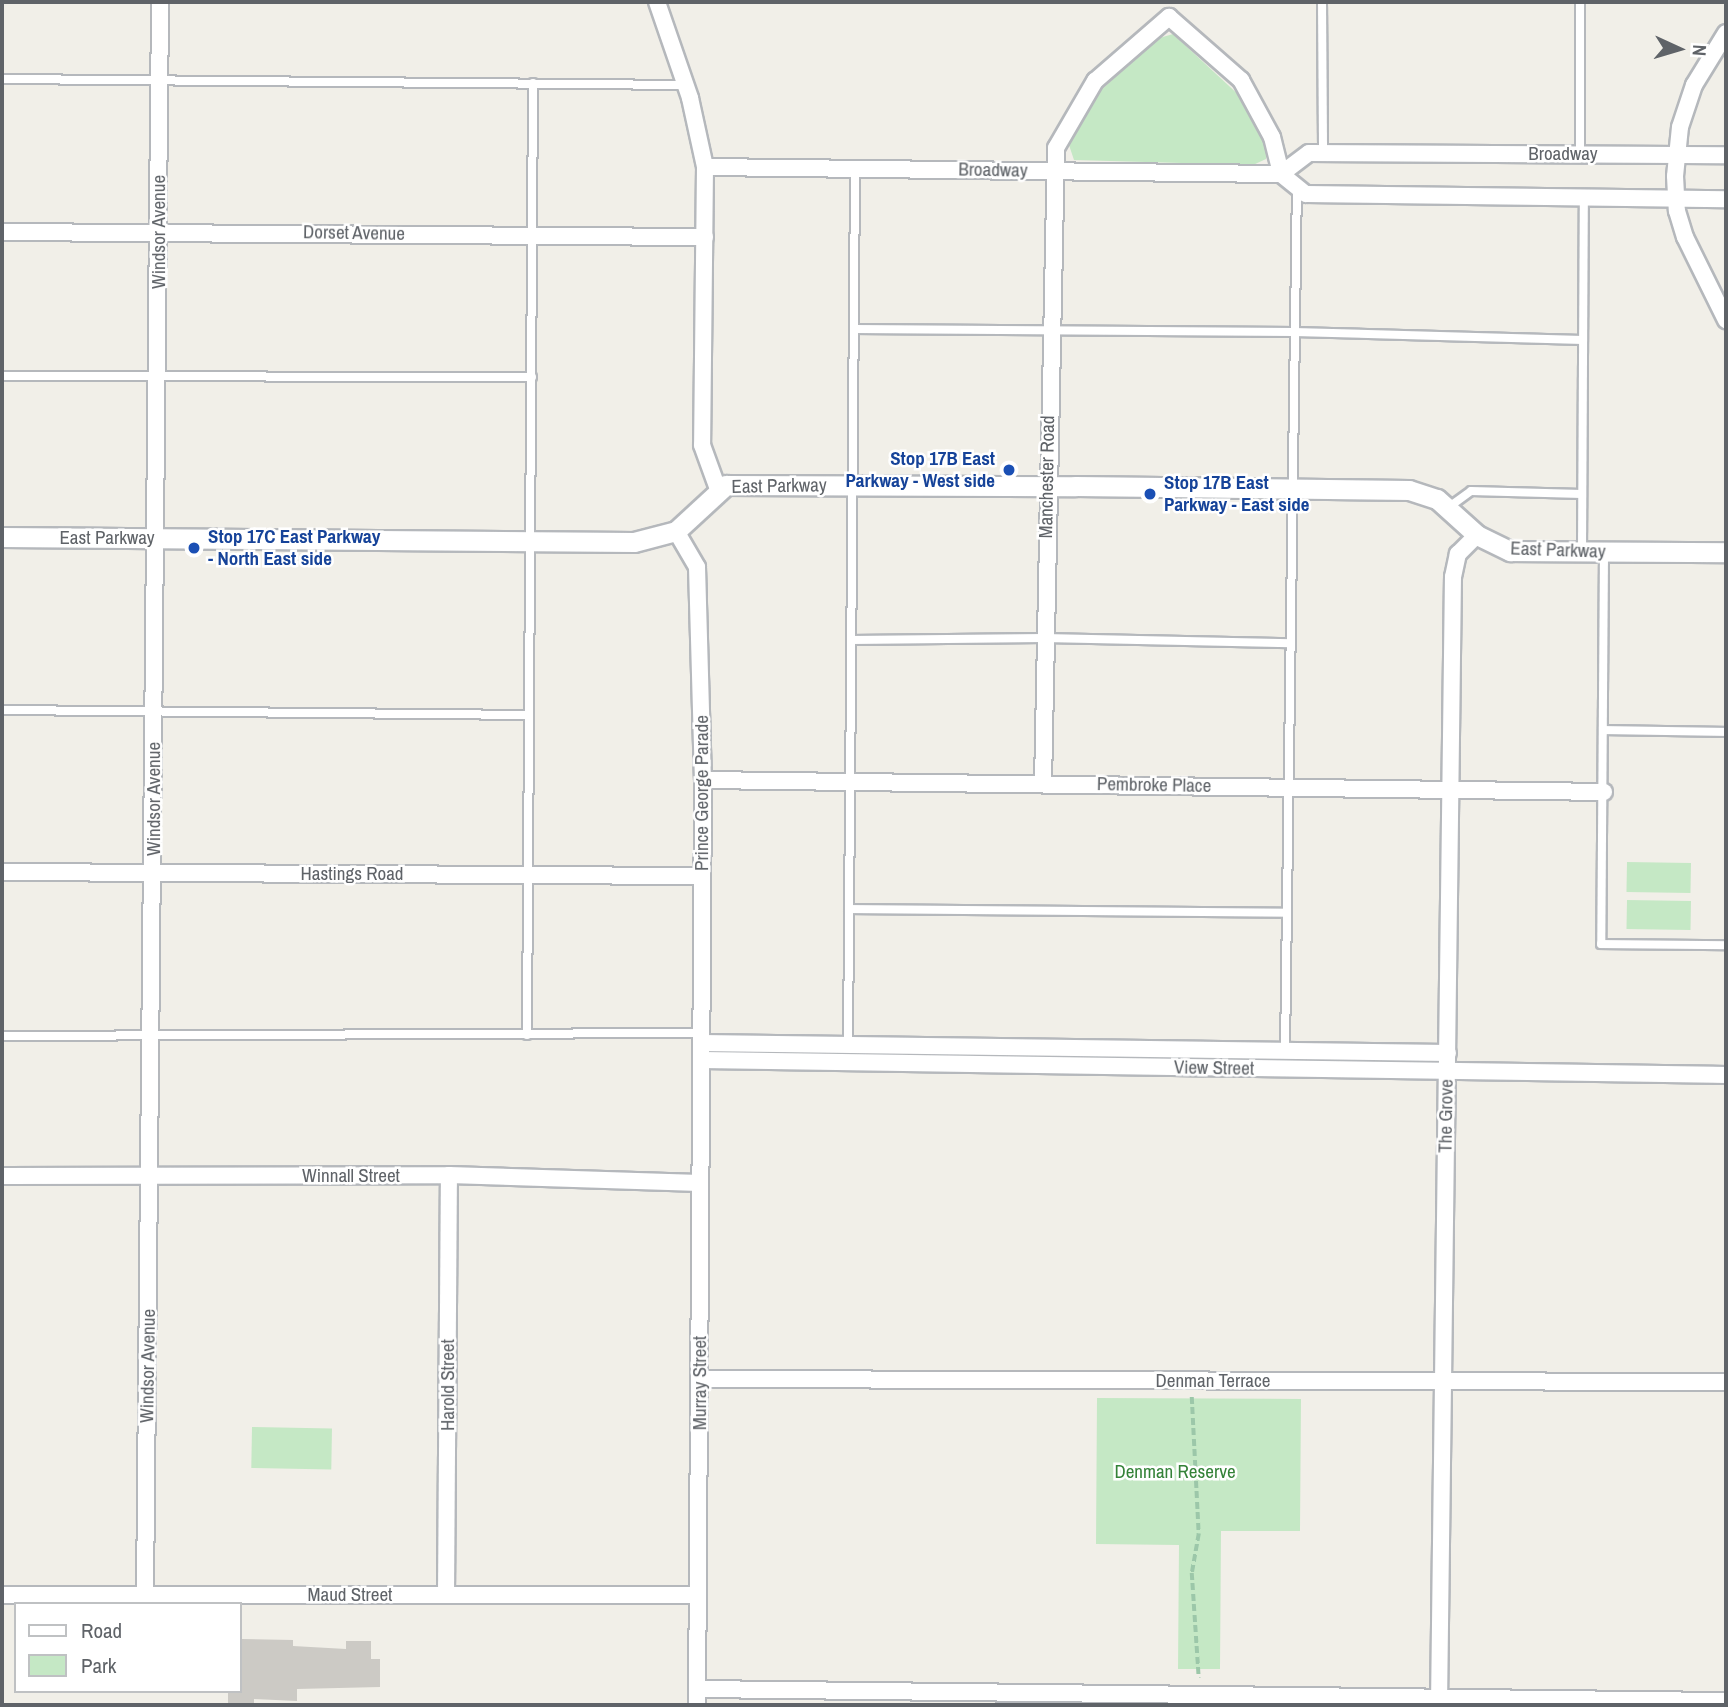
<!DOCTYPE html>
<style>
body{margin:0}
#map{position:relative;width:1728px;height:1707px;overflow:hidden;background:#f1efe8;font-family:"Archivo Narrow",sans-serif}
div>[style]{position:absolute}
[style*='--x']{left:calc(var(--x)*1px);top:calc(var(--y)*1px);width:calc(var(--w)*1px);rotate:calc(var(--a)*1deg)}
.green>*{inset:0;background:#c5e8c5;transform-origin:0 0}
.building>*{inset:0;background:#cccac5}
.path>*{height:3.5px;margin-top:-1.75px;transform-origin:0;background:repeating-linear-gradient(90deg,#9cc7a9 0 7px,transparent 0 10.5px)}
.roads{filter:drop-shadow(2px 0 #b5b8bc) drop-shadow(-2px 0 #b5b8bc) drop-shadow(0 2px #b5b8bc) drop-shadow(0 -2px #b5b8bc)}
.service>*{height:8px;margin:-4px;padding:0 4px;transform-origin:4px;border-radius:4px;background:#fff}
.minor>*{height:16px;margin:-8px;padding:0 8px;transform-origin:8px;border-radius:8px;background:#fff}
.tertiary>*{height:19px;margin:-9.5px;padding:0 9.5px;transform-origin:9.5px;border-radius:9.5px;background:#fff}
.dots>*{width:19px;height:19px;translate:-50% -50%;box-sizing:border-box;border:4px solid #fff;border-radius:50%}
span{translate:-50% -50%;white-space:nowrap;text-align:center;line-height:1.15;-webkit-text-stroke:5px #fff;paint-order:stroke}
.street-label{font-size:19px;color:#5f6368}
.transit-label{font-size:19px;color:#164399;font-weight:700}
.right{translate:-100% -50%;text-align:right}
.left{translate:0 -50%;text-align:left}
.park-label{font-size:19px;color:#348238}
.frame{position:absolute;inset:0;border:4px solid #5f6368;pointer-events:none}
.legend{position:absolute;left:14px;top:1602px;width:228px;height:91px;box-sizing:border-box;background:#fff;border:2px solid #bfc1c3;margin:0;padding:9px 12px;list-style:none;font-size:21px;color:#5f6368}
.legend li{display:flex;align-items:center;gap:14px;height:35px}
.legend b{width:35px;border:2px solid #bfc1c3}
.north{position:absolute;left:1644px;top:14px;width:70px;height:70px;-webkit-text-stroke:5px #fff;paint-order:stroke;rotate:94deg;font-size:19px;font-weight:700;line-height:28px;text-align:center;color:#5f6368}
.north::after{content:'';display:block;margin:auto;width:24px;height:32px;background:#5f6368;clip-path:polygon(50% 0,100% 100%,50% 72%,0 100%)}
</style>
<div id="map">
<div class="green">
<i style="clip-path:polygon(1173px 34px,1242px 98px,1267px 146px,1266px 159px,1253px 165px,1074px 160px,1068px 142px,1097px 94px,1156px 39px)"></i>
<i style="left:1627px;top:862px;width:64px;height:30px;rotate:1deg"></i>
<i style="left:1627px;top:900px;width:64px;height:29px;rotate:1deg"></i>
<i style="clip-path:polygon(1097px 1398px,1301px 1399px,1300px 1531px,1221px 1531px,1220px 1669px,1178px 1669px,1179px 1545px,1096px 1544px)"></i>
<i style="left:252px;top:1427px;width:80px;height:41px;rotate:1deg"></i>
</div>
<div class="building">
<i style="clip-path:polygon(242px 1639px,293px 1640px,293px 1646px,346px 1649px,346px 1641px,371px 1641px,371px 1659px,380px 1659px,380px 1687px,297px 1689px,297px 1701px,254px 1699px,254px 1705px,228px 1705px,228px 1691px,240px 1691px)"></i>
</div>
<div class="path">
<i style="--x:1192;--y:1397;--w:137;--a:87.1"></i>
<i style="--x:1199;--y:1534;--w:40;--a:100"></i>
<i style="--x:1192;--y:1573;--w:105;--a:86.2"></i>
</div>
<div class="roads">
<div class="service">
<i style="--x:1322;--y:2;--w:151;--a:89.6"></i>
<i style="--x:2;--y:79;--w:683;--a:0.5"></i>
<i style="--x:1580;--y:154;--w:152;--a:-90"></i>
<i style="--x:854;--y:329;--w:440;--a:0.4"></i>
<i style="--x:1294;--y:332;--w:289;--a:1.6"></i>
<i style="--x:2;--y:376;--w:530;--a:0.11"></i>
<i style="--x:1449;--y:507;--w:27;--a:-36"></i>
<i style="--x:1471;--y:491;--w:111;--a:1.5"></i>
<i style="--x:1582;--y:551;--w:353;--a:-89.7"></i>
<i style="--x:1604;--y:552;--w:392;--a:90.4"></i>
<i style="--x:1601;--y:944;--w:125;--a:0.5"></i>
<i style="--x:851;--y:640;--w:193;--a:-0.6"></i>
<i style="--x:1044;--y:638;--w:247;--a:1.2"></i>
<i style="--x:2;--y:710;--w:526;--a:0.54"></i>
<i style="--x:1605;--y:730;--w:121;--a:0.9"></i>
<i style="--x:849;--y:909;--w:438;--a:0.5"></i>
<i style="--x:527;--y:1035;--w:952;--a:-89.64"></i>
<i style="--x:2;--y:1036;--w:700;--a:-0.25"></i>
<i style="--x:848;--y:1046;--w:878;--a:-89.54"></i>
<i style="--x:1285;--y:1051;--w:865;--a:-89.21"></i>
</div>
<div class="minor">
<i style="--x:657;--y:2;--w:102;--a:71"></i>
<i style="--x:690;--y:98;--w:71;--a:77.7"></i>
<i style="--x:705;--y:167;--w:278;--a:90.6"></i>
<i style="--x:702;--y:445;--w:47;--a:70"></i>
<i style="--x:1726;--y:33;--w:61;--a:121.6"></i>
<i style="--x:1694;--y:85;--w:44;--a:108.4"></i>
<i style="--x:1680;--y:127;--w:49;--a:95.8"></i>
<i style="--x:1675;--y:176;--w:35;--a:87"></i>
<i style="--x:1677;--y:211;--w:27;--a:73"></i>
<i style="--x:1685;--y:237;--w:93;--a:63.7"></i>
<i style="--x:705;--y:167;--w:576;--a:0.7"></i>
<i style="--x:1281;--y:174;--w:32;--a:39"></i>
<i style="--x:1306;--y:194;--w:420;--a:0.7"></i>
<i style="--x:1281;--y:174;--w:35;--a:-37"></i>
<i style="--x:1309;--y:153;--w:417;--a:0.3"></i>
<i style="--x:2;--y:232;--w:703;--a:0.41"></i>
<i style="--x:676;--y:531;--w:42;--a:59.7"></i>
<i style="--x:697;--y:567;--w:213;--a:88.4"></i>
<i style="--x:703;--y:780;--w:925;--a:90.37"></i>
<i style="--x:703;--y:780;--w:901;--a:0.76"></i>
<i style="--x:1043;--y:784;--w:636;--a:-88.83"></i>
<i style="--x:1056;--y:148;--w:78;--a:-59.8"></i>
<i style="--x:1095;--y:81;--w:98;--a:-40.9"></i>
<i style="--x:1169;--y:17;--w:96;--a:41.2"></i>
<i style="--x:1241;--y:80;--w:65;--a:61.5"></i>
<i style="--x:1272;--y:137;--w:38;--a:76"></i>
<i style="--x:2;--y:872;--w:700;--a:0.33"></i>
<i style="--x:702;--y:1043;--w:746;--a:0.77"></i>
<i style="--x:702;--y:1060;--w:1024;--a:0.84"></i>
<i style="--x:2;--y:1176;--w:447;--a:-0.1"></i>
<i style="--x:449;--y:1175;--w:251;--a:1.8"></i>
<i style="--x:700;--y:1379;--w:1026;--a:0.17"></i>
<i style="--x:2;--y:1595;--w:696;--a:0"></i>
<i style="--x:145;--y:1595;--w:1593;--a:-89.46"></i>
<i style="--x:446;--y:1595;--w:420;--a:-89.6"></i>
<i style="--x:697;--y:1689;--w:1029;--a:0.67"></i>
<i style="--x:1439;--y:1705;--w:1128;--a:-89.29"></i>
<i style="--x:1453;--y:577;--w:24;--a:-78"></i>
<i style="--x:1458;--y:554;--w:27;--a:-45"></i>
</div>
<div class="tertiary">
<i style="--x:2;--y:537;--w:632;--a:0.45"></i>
<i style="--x:634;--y:542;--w:43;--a:-14.7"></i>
<i style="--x:676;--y:531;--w:68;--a:-42.6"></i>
<i style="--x:726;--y:485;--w:349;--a:0.2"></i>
<i style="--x:1075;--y:486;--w:334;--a:0.7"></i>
<i style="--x:1409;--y:490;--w:29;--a:18"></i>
<i style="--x:1437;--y:499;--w:54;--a:42"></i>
<i style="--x:1477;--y:535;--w:37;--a:26"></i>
<i style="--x:1510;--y:551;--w:216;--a:0.3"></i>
</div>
</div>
<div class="dots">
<i style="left:1009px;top:470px;background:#1a4fb4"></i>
<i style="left:1150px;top:494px;background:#1a4fb4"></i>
<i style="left:194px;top:548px;background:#1a4fb4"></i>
</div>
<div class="street-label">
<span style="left:1563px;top:154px">Broadway</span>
<span style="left:993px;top:170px;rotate:1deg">Broadway</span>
<span style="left:159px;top:232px;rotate:-90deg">Windsor Avenue</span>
<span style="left:354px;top:233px;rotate:1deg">Dorset Avenue</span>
<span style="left:1047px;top:477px;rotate:-89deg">Manchester Road</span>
<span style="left:779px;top:486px;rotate:-1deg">East Parkway</span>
<span style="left:107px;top:538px">East Parkway</span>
<span style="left:1558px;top:550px;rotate:2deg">East Parkway</span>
<span style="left:1154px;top:785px;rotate:1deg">Pembroke Place</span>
<span style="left:702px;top:793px;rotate:-90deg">Prince George Parade</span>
<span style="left:154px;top:799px;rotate:-90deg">Windsor Avenue</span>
<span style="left:352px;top:874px">Hastings Road</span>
<span style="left:1214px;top:1068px;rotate:1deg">View Street</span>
<span style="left:1446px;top:1116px;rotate:-89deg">The Grove</span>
<span style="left:351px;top:1176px">Winnall Street</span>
<span style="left:148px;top:1366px;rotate:-89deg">Windsor Avenue</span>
<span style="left:1213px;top:1381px">Denman Terrace</span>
<span style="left:700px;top:1383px;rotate:-90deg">Murray Street</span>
<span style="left:448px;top:1385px;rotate:-90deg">Harold Street</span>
<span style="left:350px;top:1595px">Maud Street</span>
</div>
<div class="transit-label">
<span class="right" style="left:995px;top:470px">Stop 17B East<br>Parkway - West side</span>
<span class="left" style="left:1164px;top:494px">Stop 17B East<br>Parkway - East side</span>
<span class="left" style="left:208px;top:548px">Stop 17C East Parkway<br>- North East side</span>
</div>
<div class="park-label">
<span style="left:1175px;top:1472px">Denman Reserve</span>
</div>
<div class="frame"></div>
<ul class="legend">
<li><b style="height:9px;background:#fff"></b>Road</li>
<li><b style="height:19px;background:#c5e8c5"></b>Park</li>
</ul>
<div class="north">N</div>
</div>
